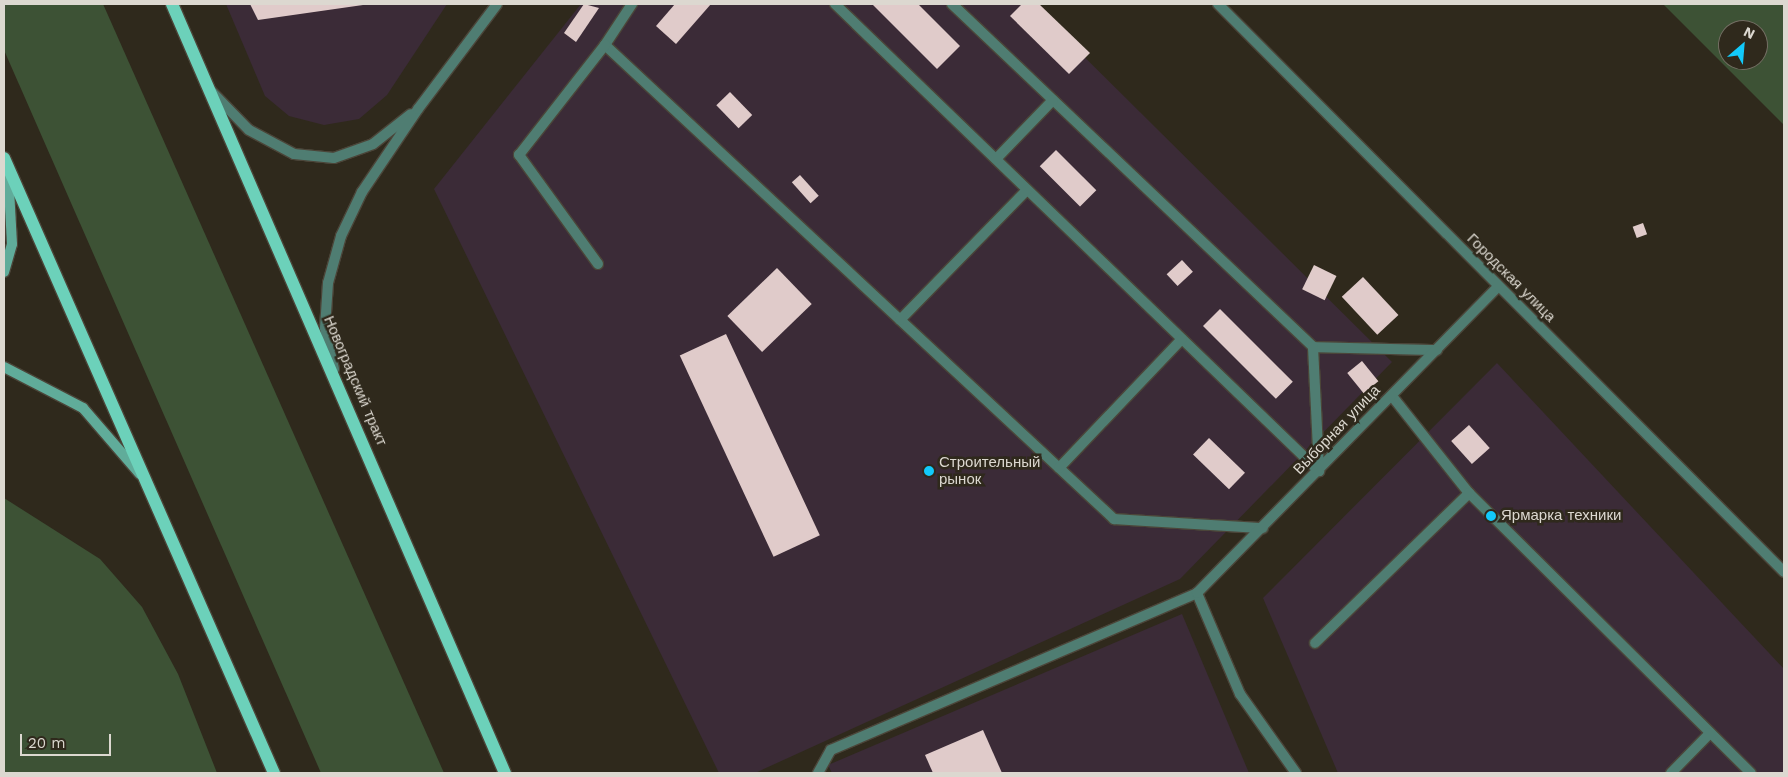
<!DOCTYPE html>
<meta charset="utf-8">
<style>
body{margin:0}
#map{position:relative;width:1788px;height:777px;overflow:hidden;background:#2f291c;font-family:"Work Sans",sans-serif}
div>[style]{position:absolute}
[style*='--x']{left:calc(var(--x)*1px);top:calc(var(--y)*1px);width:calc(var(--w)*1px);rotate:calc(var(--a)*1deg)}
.commercial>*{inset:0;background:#3b2b37}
.green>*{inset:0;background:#3d5235}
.building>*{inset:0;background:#e0cbca;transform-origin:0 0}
.roads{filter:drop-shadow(1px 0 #4b4539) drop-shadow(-1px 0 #4b4539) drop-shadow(0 1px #4b4539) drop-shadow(0 -1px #4b4539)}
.service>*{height:10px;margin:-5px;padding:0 5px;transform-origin:5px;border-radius:5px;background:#4f7d72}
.minor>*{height:10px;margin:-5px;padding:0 5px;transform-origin:5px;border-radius:5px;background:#4f7d72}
.tertiary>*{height:10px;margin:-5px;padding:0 5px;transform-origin:5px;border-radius:5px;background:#4f7d72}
.secondary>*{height:10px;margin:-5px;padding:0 5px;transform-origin:5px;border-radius:5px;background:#60ac9a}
.primary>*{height:12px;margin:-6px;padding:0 6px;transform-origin:6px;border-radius:6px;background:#6cd1ba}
.dots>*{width:14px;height:14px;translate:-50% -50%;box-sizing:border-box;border:2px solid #2f291c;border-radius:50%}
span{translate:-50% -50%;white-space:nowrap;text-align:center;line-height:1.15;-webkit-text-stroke:5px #2f291c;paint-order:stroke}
.street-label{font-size:15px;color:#dcd8d0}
.poi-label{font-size:15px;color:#dcd8d0}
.left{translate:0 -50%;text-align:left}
.frame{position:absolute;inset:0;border:5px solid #dcd8d0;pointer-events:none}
.north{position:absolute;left:1718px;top:20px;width:50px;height:50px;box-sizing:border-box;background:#2f291c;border:1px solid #746f64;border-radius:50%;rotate:27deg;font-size:14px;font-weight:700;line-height:20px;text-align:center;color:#dcd8d0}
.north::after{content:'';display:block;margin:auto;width:18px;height:22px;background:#12cafb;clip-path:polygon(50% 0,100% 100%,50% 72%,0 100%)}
.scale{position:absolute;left:20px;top:734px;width:91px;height:22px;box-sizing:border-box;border:2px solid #dcd8d0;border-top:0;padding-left:6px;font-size:15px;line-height:18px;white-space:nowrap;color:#dcd8d0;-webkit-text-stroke:4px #2f291c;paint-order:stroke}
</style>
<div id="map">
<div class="commercial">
<i style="clip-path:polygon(226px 4px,447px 4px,387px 95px,359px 119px,324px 125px,289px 116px,265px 96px)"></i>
<i style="clip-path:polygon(581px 4px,1031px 4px,1392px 362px,1180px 579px,755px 773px,719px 773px,434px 189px)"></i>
<i style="clip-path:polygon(1497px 363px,1784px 669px,1784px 773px,1338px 773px,1263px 598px)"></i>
<i style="clip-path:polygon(1182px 614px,1249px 773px,832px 773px,828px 765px)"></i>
</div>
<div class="green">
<i style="clip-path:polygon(4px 4px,103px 4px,444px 773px,321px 773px,4px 50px)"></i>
<i style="clip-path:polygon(evenodd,1663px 4px,1784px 4px,1784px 125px,1663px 4px,1728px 30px,1758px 30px,1758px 60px,1728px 60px,1728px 30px)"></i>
<i style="clip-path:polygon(4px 498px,100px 559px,142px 607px,178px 674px,217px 773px,4px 773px)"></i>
</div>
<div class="building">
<i style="clip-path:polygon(250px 4px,362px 4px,363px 5px,258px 20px)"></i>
<i style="clip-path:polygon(584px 4px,599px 8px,576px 42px,564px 33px)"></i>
<i style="clip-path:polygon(675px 4px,711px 4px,676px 44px,656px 26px)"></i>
<i style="clip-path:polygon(872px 4px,918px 4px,960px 46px,937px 69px)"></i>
<i style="clip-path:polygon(1022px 4px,1039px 4px,1090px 53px,1069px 74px,1010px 16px)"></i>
<i style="left:730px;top:92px;width:32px;height:19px;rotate:46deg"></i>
<i style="left:1056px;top:150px;width:57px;height:23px;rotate:45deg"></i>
<i style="left:800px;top:175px;width:28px;height:11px;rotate:48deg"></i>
<i style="left:1643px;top:223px;width:12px;height:11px;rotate:70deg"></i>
<i style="left:1182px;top:260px;width:16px;height:21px;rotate:47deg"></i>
<i style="left:1314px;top:265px;width:25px;height:27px;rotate:26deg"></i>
<i style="left:777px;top:268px;width:50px;height:69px;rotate:46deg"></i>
<i style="left:1363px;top:277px;width:52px;height:29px;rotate:47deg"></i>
<i style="left:1220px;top:309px;width:103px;height:24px;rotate:45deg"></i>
<i style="left:726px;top:334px;width:222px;height:51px;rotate:65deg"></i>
<i style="left:1362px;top:361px;width:26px;height:19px;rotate:51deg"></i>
<i style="left:1469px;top:425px;width:31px;height:24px;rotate:48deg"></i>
<i style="left:1209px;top:438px;width:50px;height:23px;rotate:44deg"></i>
<i style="clip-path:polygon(983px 730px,1002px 773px,933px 773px,925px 755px)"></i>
</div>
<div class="roads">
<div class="service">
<i style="--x:632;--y:4;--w:49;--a:123.4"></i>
<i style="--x:605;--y:45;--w:696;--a:42.96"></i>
<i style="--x:1114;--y:519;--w:149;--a:3.5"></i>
<i style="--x:835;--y:4;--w:673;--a:43.98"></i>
<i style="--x:952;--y:4;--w:498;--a:43.5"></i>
<i style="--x:1313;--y:347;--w:124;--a:1.4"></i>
<i style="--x:996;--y:159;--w:82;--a:-46"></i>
<i style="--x:598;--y:264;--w:135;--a:-125.9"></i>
<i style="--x:519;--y:155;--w:140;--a:-52"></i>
<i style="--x:900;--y:320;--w:182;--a:-45.7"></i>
<i style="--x:1313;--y:347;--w:124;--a:87.2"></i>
<i style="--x:1392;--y:396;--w:124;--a:51.6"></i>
<i style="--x:1469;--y:493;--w:397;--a:44.8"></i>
<i style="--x:1059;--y:468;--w:178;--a:-46.4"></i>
<i style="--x:1315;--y:643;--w:215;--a:-44.2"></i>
<i style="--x:818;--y:773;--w:26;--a:-61"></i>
<i style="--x:831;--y:750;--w:398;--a:-23.2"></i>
<i style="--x:1671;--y:773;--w:56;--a:-45.7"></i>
</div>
<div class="minor">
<i style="--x:1296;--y:773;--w:97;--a:-125.3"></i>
<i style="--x:1240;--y:694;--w:110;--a:-113.1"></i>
<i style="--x:1197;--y:593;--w:429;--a:-45.5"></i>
</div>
<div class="tertiary">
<i style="--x:1218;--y:4;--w:802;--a:45.1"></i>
<i style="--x:211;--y:91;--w:54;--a:45.7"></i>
<i style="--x:249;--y:130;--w:51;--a:28.1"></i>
<i style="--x:294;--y:154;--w:40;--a:5.7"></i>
<i style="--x:334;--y:158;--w:41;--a:-19.7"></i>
<i style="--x:373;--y:144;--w:48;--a:-38.3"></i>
<i style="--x:334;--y:369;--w:42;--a:-102.4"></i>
<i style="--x:325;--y:328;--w:45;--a:-86.2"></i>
<i style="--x:328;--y:283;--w:49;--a:-74.5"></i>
<i style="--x:341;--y:236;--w:49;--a:-64.5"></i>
<i style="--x:362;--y:192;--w:100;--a:-56"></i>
<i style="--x:418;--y:109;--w:131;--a:-53"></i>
</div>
<div class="secondary">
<i style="--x:4;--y:272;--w:29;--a:-74"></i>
<i style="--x:12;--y:244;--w:74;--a:-93.1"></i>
<i style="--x:4;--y:367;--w:89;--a:27.4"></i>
<i style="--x:83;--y:408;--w:87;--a:49.2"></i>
</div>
<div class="primary">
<i style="--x:172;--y:4;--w:838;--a:66.59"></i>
<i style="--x:4;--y:158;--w:672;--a:66.3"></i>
</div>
</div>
<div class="dots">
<i style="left:929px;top:471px;background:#12cafb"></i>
<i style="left:1491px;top:516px;background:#12cafb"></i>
</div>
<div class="street-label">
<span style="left:1511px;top:278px;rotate:45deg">Городская улица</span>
<span style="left:355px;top:381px;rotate:67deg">Новоградский тракт</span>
<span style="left:1337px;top:430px;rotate:-46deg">Выборная улица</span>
</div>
<div class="poi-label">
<span class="left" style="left:939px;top:471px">Строительный<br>рынок</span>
<span class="left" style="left:1501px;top:516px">Ярмарка техники</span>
</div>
<div class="frame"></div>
<div class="north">N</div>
<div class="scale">20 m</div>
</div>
